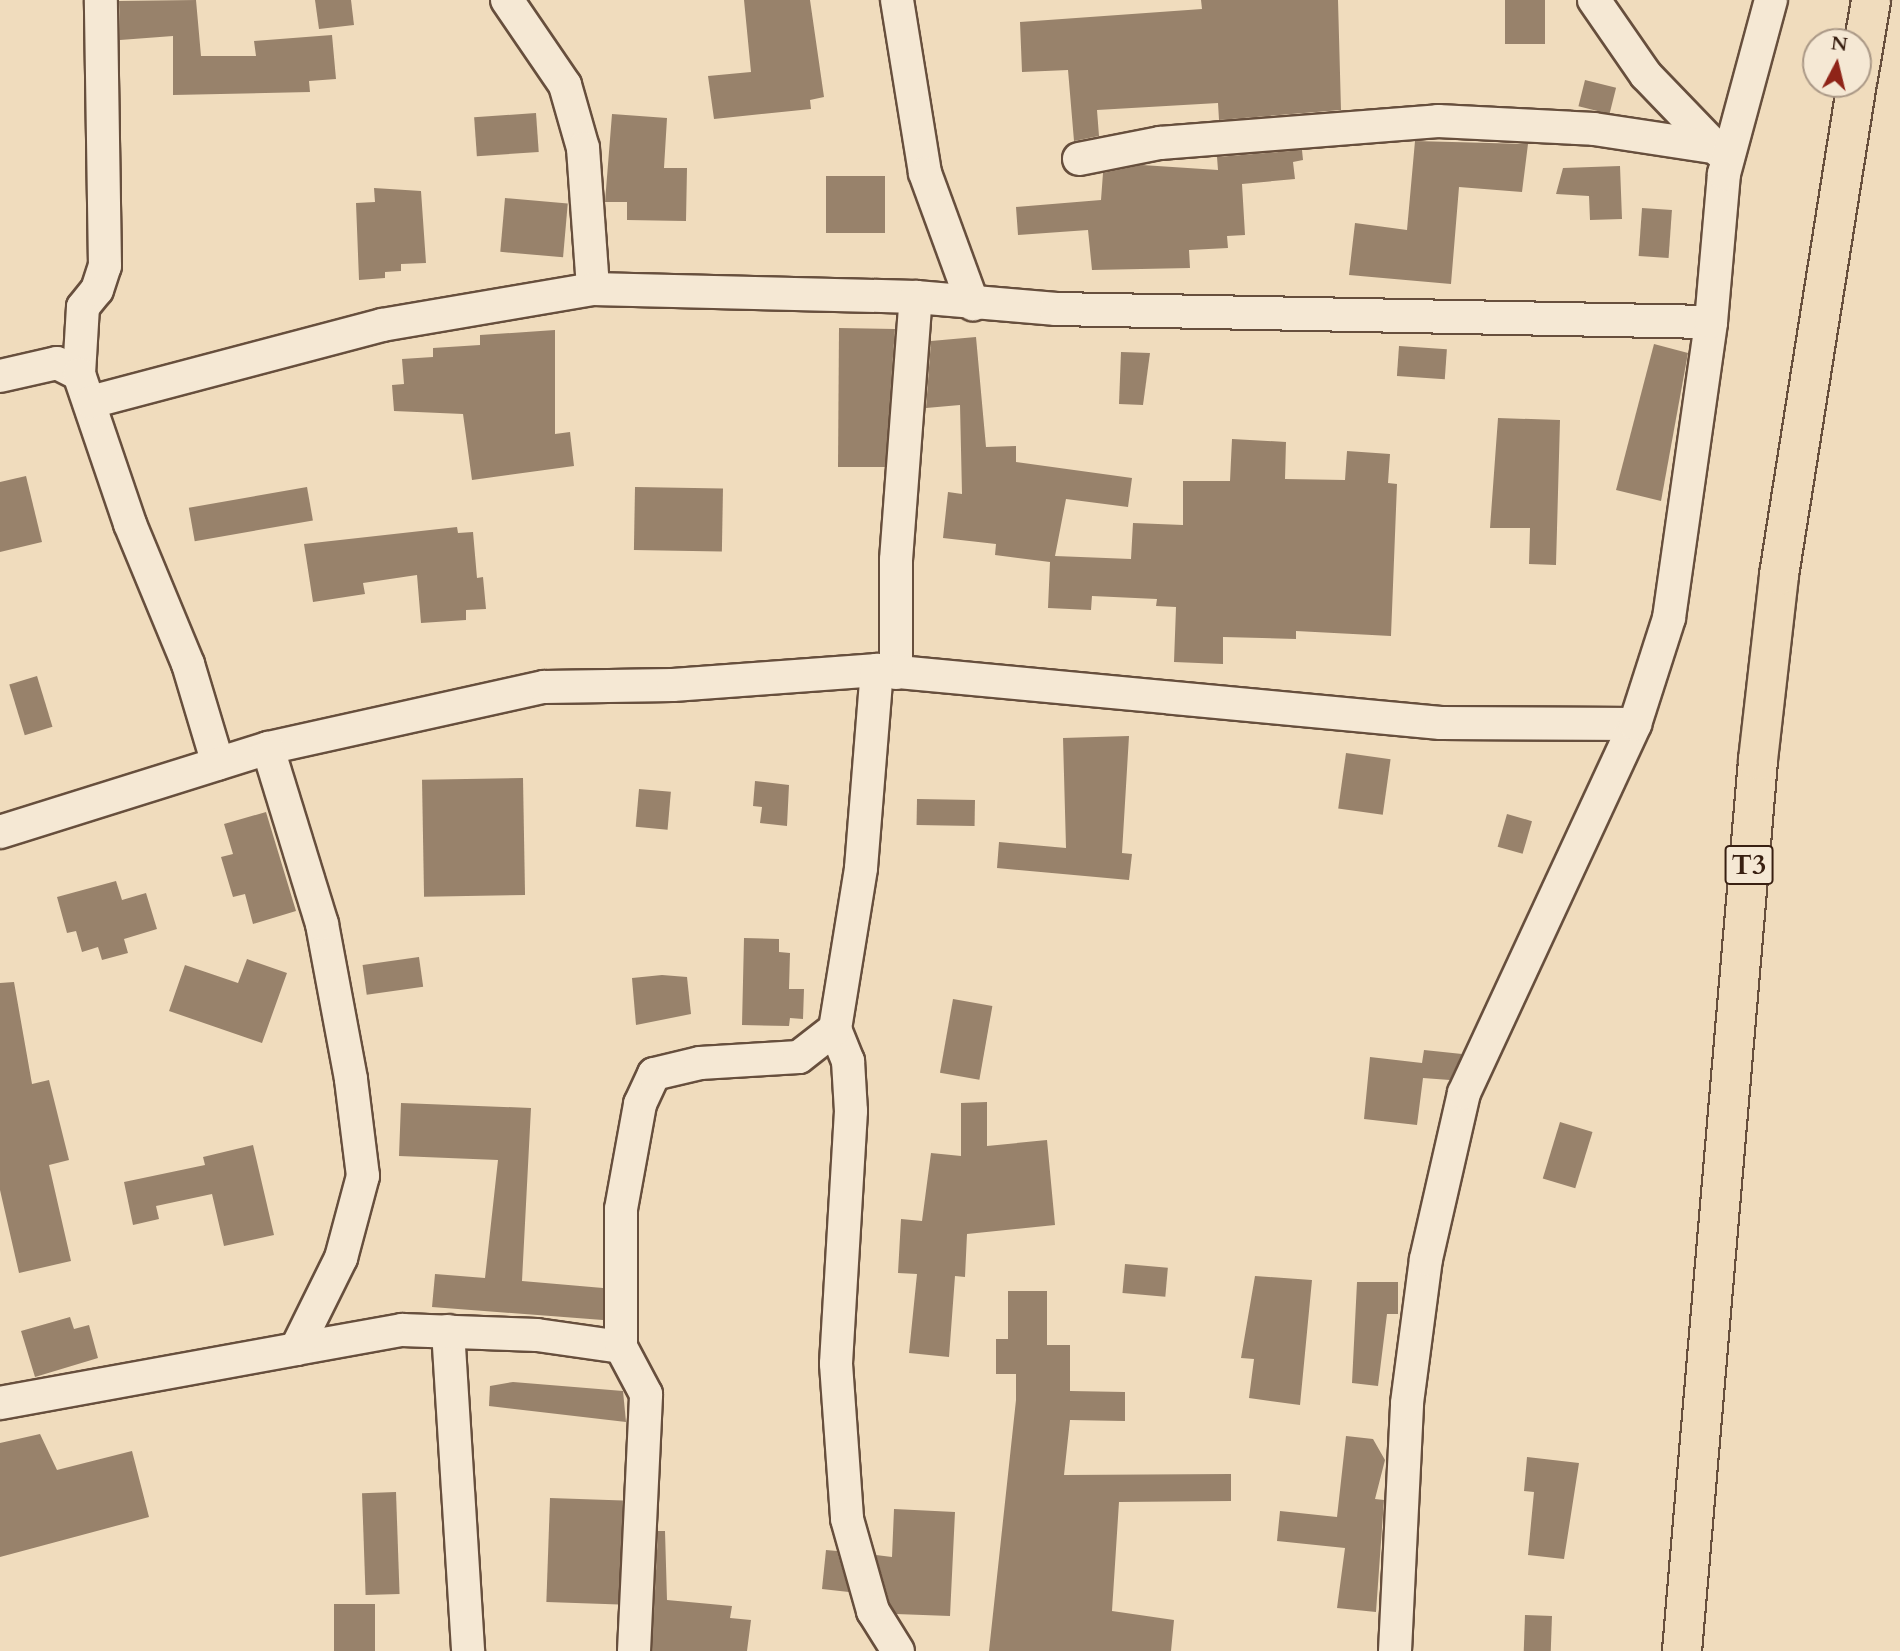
<!DOCTYPE html>
<style>
body{margin:0}
#map{position:relative;width:1900px;height:1651px;overflow:hidden;background:#f0dcbd;font-family:Cardo,serif}
div>[style]{position:absolute}
[style*='--x']{left:calc(var(--x)*1px);top:calc(var(--y)*1px);width:calc(var(--w)*1px);rotate:calc(var(--a)*1deg)}
.building>*{inset:0;background:#98826b;transform-origin:0 0}
.roads{filter:drop-shadow(2px 0 #674f3d) drop-shadow(-2px 0 #674f3d) drop-shadow(0 2px #674f3d) drop-shadow(0 -2px #674f3d)}
.minor>*{height:32px;margin:-16px;padding:0 16px;transform-origin:16px;border-radius:16px;background:#f5e8d4}
.trunk>*{height:38px;margin:-19px;padding:0 19px;transform-origin:19px;border-radius:19px;background:#f0dcbd}
span{translate:-50% -50%;white-space:nowrap;text-align:center;line-height:1.15;-webkit-text-stroke:5px #f5e8d4;paint-order:stroke}
.shield-label span{padding:2px 5px;background:#f5e8d4;border:2px solid;border-radius:5px;-webkit-text-stroke-width:0}
.shield-label{font-size:28px;color:#392012;font-weight:700}
.north{position:absolute;left:1802px;top:28px;width:70px;height:70px;box-sizing:border-box;background:#f5e8d4;border:2px solid #aa9886;border-radius:50%;rotate:7deg;font-size:19px;font-weight:700;line-height:28px;text-align:center;color:#392012}
.north::after{content:'';display:block;margin:auto;width:24px;height:32px;background:#8f2418;clip-path:polygon(50% 0,100% 100%,50% 72%,0 100%)}
</style>
<div id="map">
<div class="building">
<i style="clip-path:polygon(196px 0,201px 56px,256px 56px,254px 41px,332px 35px,336px 79px,309px 81px,310px 92px,173px 95px,173px 36px,120px 40px,119px 1px)"></i>
<i style="clip-path:polygon(315px 0,351px 0,354px 25px,319px 29px)"></i>
<i style="clip-path:polygon(744px 0,810px 0,824px 97px,810px 100px,811px 109px,714px 119px,708px 76px,751px 72px)"></i>
<i style="clip-path:polygon(1201px 0,1338px 0,1341px 110px,1219px 120px,1218px 103px,1097px 110px,1099px 136px,1074px 141px,1068px 70px,1022px 72px,1020px 22px,1202px 9px)"></i>
<i style="left:1505px;top:0;width:40px;height:44px"></i>
<i style="left:1585px;top:80px;width:32px;height:27px;rotate:14deg"></i>
<i style="left:536px;top:113px;width:39px;height:62px;rotate:86deg"></i>
<i style="clip-path:polygon(612px 114px,667px 118px,664px 168px,687px 168px,686px 221px,627px 220px,627px 202px,605px 202px)"></i>
<i style="clip-path:polygon(1415px 141px,1528px 144px,1522px 192px,1459px 187px,1451px 284px,1349px 275px,1355px 223px,1407px 230px)"></i>
<i style="clip-path:polygon(1302px 150px,1303px 160px,1293px 162px,1295px 179px,1242px 184px,1245px 235px,1227px 236px,1228px 248px,1189px 250px,1190px 268px,1092px 270px,1088px 230px,1018px 235px,1016px 207px,1101px 200px,1103px 173px,1142px 165px,1218px 170px,1217px 157px)"></i>
<i style="clip-path:polygon(1620px 166px,1622px 219px,1590px 220px,1589px 196px,1556px 194px,1563px 168px)"></i>
<i style="left:826px;top:176px;width:59px;height:57px"></i>
<i style="clip-path:polygon(374px 188px,421px 191px,426px 263px,401px 264px,401px 271px,385px 272px,385px 278px,359px 280px,356px 203px,375px 202px)"></i>
<i style="left:505px;top:198px;width:63px;height:54px;rotate:5deg"></i>
<i style="left:1642px;top:208px;width:30px;height:48px;rotate:4deg"></i>
<i style="clip-path:polygon(839px 328px,895px 329px,885px 467px,838px 467px)"></i>
<i style="clip-path:polygon(555px 330px,555px 434px,570px 432px,574px 466px,472px 480px,463px 414px,394px 411px,392px 385px,404px 384px,402px 359px,433px 357px,433px 348px,480px 345px,480px 335px)"></i>
<i style="clip-path:polygon(976px 337px,986px 447px,1016px 446px,1016px 462px,1132px 478px,1128px 507px,1066px 499px,1055px 556px,1131px 559px,1133px 523px,1183px 525px,1183px 481px,1230px 481px,1232px 439px,1286px 442px,1285px 479px,1345px 480px,1347px 451px,1390px 454px,1388px 483px,1397px 484px,1391px 636px,1296px 631px,1296px 639px,1223px 637px,1223px 664px,1174px 662px,1176px 607px,1156px 606px,1157px 599px,1092px 596px,1091px 610px,1048px 608px,1050px 562px,995px 555px,996px 544px,943px 538px,948px 492px,962px 494px,960px 405px,926px 408px,931px 341px)"></i>
<i style="clip-path:polygon(1654px 344px,1688px 353px,1661px 501px,1616px 490px)"></i>
<i style="left:1399px;top:346px;width:48px;height:30px;rotate:4deg"></i>
<i style="clip-path:polygon(1121px 352px,1150px 353px,1143px 405px,1119px 404px)"></i>
<i style="clip-path:polygon(1498px 418px,1560px 420px,1556px 565px,1529px 564px,1530px 528px,1490px 528px)"></i>
<i style="clip-path:polygon(26px 476px,42px 542px,0 552px,0 482px)"></i>
<i style="left:307px;top:487px;width:34px;height:120px;rotate:80deg"></i>
<i style="left:635px;top:487px;width:88px;height:63px;rotate:1deg"></i>
<i style="clip-path:polygon(457px 527px,458px 533px,473px 532px,477px 578px,483px 577px,486px 609px,466px 610px,466px 620px,421px 623px,417px 575px,363px 583px,365px 594px,313px 602px,304px 544px)"></i>
<i style="left:37px;top:676px;width:53px;height:29px;rotate:73deg"></i>
<i style="clip-path:polygon(1129px 736px,1122px 853px,1132px 854px,1129px 880px,997px 868px,999px 842px,1066px 848px,1063px 738px)"></i>
<i style="left:1346px;top:753px;width:45px;height:56px;rotate:8deg"></i>
<i style="left:523px;top:778px;width:117px;height:101px;rotate:89deg"></i>
<i style="clip-path:polygon(755px 781px,789px 785px,787px 826px,760px 823px,762px 807px,753px 806px)"></i>
<i style="left:639px;top:789px;width:32px;height:38px;rotate:5deg"></i>
<i style="left:917px;top:799px;width:58px;height:26px;rotate:1deg"></i>
<i style="clip-path:polygon(266px 812px,296px 911px,253px 924px,245px 894px,233px 897px,221px 857px,233px 854px,224px 824px)"></i>
<i style="left:1507px;top:814px;width:26px;height:34px;rotate:16deg"></i>
<i style="clip-path:polygon(116px 881px,122px 900px,146px 893px,157px 929px,124px 939px,128px 953px,102px 960px,98px 947px,82px 952px,76px 931px,67px 933px,57px 897px)"></i>
<i style="clip-path:polygon(744px 938px,779px 939px,779px 952px,790px 953px,789px 989px,804px 989px,803px 1019px,790px 1018px,789px 1026px,742px 1025px)"></i>
<i style="left:419px;top:957px;width:30px;height:57px;rotate:82deg"></i>
<i style="clip-path:polygon(247px 959px,287px 973px,262px 1043px,169px 1011px,185px 965px,238px 983px)"></i>
<i style="clip-path:polygon(662px 975px,687px 977px,691px 1014px,636px 1025px,632px 978px)"></i>
<i style="clip-path:polygon(14px 982px,32px 1084px,49px 1080px,69px 1160px,49px 1165px,71px 1261px,19px 1273px,0 1190px,0 983px)"></i>
<i style="left:953px;top:999px;width:40px;height:75px;rotate:10deg"></i>
<i style="clip-path:polygon(1424px 1050px,1462px 1054px,1450px 1080px,1423px 1078px,1417px 1125px,1364px 1119px,1370px 1057px,1422px 1063px)"></i>
<i style="clip-path:polygon(987px 1102px,987px 1146px,1047px 1140px,1055px 1225px,967px 1234px,965px 1277px,955px 1276px,949px 1357px,909px 1353px,917px 1274px,898px 1273px,901px 1219px,922px 1221px,931px 1153px,961px 1156px,961px 1103px)"></i>
<i style="clip-path:polygon(401px 1103px,531px 1108px,522px 1281px,603px 1288px,603px 1320px,432px 1307px,435px 1274px,485px 1278px,498px 1160px,399px 1156px)"></i>
<i style="left:1560px;top:1122px;width:34px;height:59px;rotate:17deg"></i>
<i style="clip-path:polygon(253px 1145px,274px 1235px,224px 1246px,212px 1194px,156px 1206px,159px 1219px,133px 1225px,124px 1182px,205px 1165px,203px 1157px)"></i>
<i style="left:1125px;top:1264px;width:43px;height:29px;rotate:5deg"></i>
<i style="clip-path:polygon(1255px 1276px,1312px 1280px,1300px 1405px,1249px 1398px,1254px 1359px,1241px 1358px)"></i>
<i style="clip-path:polygon(1357px 1282px,1398px 1282px,1398px 1314px,1387px 1314px,1378px 1386px,1352px 1383px)"></i>
<i style="clip-path:polygon(1008px 1291px,1047px 1291px,1047px 1345px,1070px 1345px,1070px 1391px,1125px 1392px,1125px 1421px,1070px 1420px,1064px 1475px,1231px 1474px,1231px 1501px,1119px 1502px,1112px 1611px,1174px 1620px,1171px 1651px,989px 1651px,1016px 1400px,1016px 1374px,996px 1374px,996px 1339px,1008px 1339px)"></i>
<i style="clip-path:polygon(70px 1317px,74px 1329px,89px 1325px,98px 1358px,35px 1377px,21px 1331px)"></i>
<i style="clip-path:polygon(513px 1382px,623px 1391px,626px 1422px,489px 1406px,490px 1386px)"></i>
<i style="clip-path:polygon(40px 1434px,57px 1470px,132px 1451px,149px 1517px,0 1557px,0 1443px)"></i>
<i style="clip-path:polygon(1346px 1436px,1373px 1439px,1385px 1460px,1375px 1499px,1384px 1500px,1376px 1612px,1337px 1608px,1345px 1548px,1277px 1541px,1280px 1511px,1337px 1517px)"></i>
<i style="clip-path:polygon(1527px 1457px,1579px 1463px,1564px 1559px,1528px 1555px,1534px 1492px,1524px 1491px)"></i>
<i style="left:396px;top:1492px;width:102px;height:34px;rotate:88deg"></i>
<i style="left:550px;top:1498px;width:73px;height:104px;rotate:2deg"></i>
<i style="clip-path:polygon(894px 1509px,955px 1512px,950px 1616px,896px 1614px,890px 1604px,876px 1555px,892px 1557px)"></i>
<i style="clip-path:polygon(658px 1531px,665px 1531px,667px 1600px,732px 1606px,730px 1618px,751px 1620px,747px 1651px,652px 1651px)"></i>
<i style="clip-path:polygon(826px 1550px,837px 1551px,849px 1592px,822px 1589px)"></i>
<i style="left:334px;top:1604px;width:41px;height:47px"></i>
<i style="left:1525px;top:1615px;width:27px;height:36px;rotate:2deg"></i>
</div>
<div class="roads">
<div class="minor">
<i style="--x:507;--y:0;--w:103;--a:55.7"></i>
<i style="--x:565;--y:85;--w:66;--a:74.1"></i>
<i style="--x:583;--y:148;--w:141;--a:85.9"></i>
<i style="--x:897;--y:0;--w:175;--a:80.8"></i>
<i style="--x:925;--y:173;--w:140;--a:69.9"></i>
<i style="--x:1594;--y:0;--w:91;--a:55.3"></i>
<i style="--x:1646;--y:75;--w:107;--a:46.1"></i>
<i style="--x:1079;--y:159;--w:83;--a:-11.2"></i>
<i style="--x:1160;--y:143;--w:279;--a:-4.5"></i>
<i style="--x:1438;--y:121;--w:156;--a:2.9"></i>
<i style="--x:1594;--y:129;--w:126;--a:8.6"></i>
<i style="--x:79;--y:374;--w:67;--a:-86.6"></i>
<i style="--x:83;--y:307;--w:22;--a:-51"></i>
<i style="--x:97;--y:290;--w:25;--a:-72"></i>
<i style="--x:105;--y:266;--w:266;--a:-90.9"></i>
<i style="--x:0;--y:376;--w:58;--a:-12.8"></i>
<i style="--x:57;--y:363;--w:25;--a:27"></i>
<i style="--x:79;--y:374;--w:158;--a:71.2"></i>
<i style="--x:130;--y:524;--w:152;--a:67.5"></i>
<i style="--x:188;--y:664;--w:104;--a:73.3"></i>
<i style="--x:91;--y:402;--w:301;--a:-14.8"></i>
<i style="--x:382;--y:325;--w:214;--a:-9.7"></i>
<i style="--x:593;--y:289;--w:323;--a:1.4"></i>
<i style="--x:916;--y:297;--w:141;--a:4.9"></i>
<i style="--x:1056;--y:309;--w:655;--a:1.14"></i>
<i style="--x:896;--y:673;--w:113;--a:-90"></i>
<i style="--x:896;--y:560;--w:264;--a:-85.7"></i>
<i style="--x:0;--y:832;--w:281;--a:-17.4"></i>
<i style="--x:268;--y:748;--w:283;--a:-12.5"></i>
<i style="--x:544;--y:687;--w:129;--a:-0.9"></i>
<i style="--x:673;--y:685;--w:205;--a:-4.2"></i>
<i style="--x:877;--y:670;--w:566;--a:5.37"></i>
<i style="--x:1441;--y:723;--w:194;--a:0.3"></i>
<i style="--x:835;--y:1029;--w:35;--a:68"></i>
<i style="--x:848;--y:1061;--w:50;--a:86.6"></i>
<i style="--x:851;--y:1111;--w:253;--a:93.4"></i>
<i style="--x:836;--y:1364;--w:155;--a:85.9"></i>
<i style="--x:847;--y:1519;--w:96;--a:74.2"></i>
<i style="--x:873;--y:1611;--w:47;--a:58"></i>
<i style="--x:448;--y:1331;--w:321;--a:86.4"></i>
<i style="--x:296;--y:1349;--w:108;--a:-10.2"></i>
<i style="--x:402;--y:1330;--w:135;--a:2.1"></i>
<i style="--x:537;--y:1335;--w:85;--a:8.1"></i>
<i style="--x:0;--y:1403;--w:301;--a:-10.3"></i>
<i style="--x:296;--y:1349;--w:102;--a:-63.7"></i>
<i style="--x:341;--y:1258;--w:85;--a:-75"></i>
<i style="--x:363;--y:1176;--w:98;--a:-97.1"></i>
<i style="--x:351;--y:1079;--w:158;--a:-100.6"></i>
<i style="--x:322;--y:924;--w:184;--a:-107.1"></i>
<i style="--x:634;--y:1651;--w:257;--a:-87.3"></i>
<i style="--x:646;--y:1394;--w:53;--a:-118"></i>
<i style="--x:621;--y:1347;--w:138;--a:-90"></i>
<i style="--x:621;--y:1209;--w:107;--a:-79.7"></i>
<i style="--x:640;--y:1104;--w:33;--a:-65"></i>
<i style="--x:654;--y:1074;--w:47;--a:-13.4"></i>
<i style="--x:700;--y:1063;--w:99;--a:-3.5"></i>
<i style="--x:799;--y:1057;--w:46;--a:-37.9"></i>
<i style="--x:835;--y:1029;--w:163;--a:-80.8"></i>
<i style="--x:861;--y:868;--w:199;--a:-85.4"></i>
<i style="--x:1395;--y:1651;--w:248;--a:-87.2"></i>
<i style="--x:1407;--y:1403;--w:145;--a:-82.5"></i>
<i style="--x:1426;--y:1259;--w:170;--a:-77.1"></i>
<i style="--x:1464;--y:1093;--w:407;--a:-65.1"></i>
<i style="--x:1635;--y:724;--w:111;--a:-72.2"></i>
<i style="--x:1669;--y:618;--w:299;--a:-81.9"></i>
<i style="--x:1711;--y:322;--w:149;--a:-85"></i>
<i style="--x:1724;--y:174;--w:180;--a:-74.9"></i>
</div>
<div class="trunk">
<i style="--x:1858;--y:78;--w:79;--a:-80.5"></i>
<i style="--x:1682;--y:1651;--w:894;--a:-85.12"></i>
<i style="--x:1758;--y:760;--w:186;--a:-83.5"></i>
<i style="--x:1779;--y:575;--w:497;--a:-81"></i>
</div>
</div>
<div class="shield-label">
<span style="left:1749px;top:865px">T3</span>
</div>
<div class="north">N</div>
</div>
